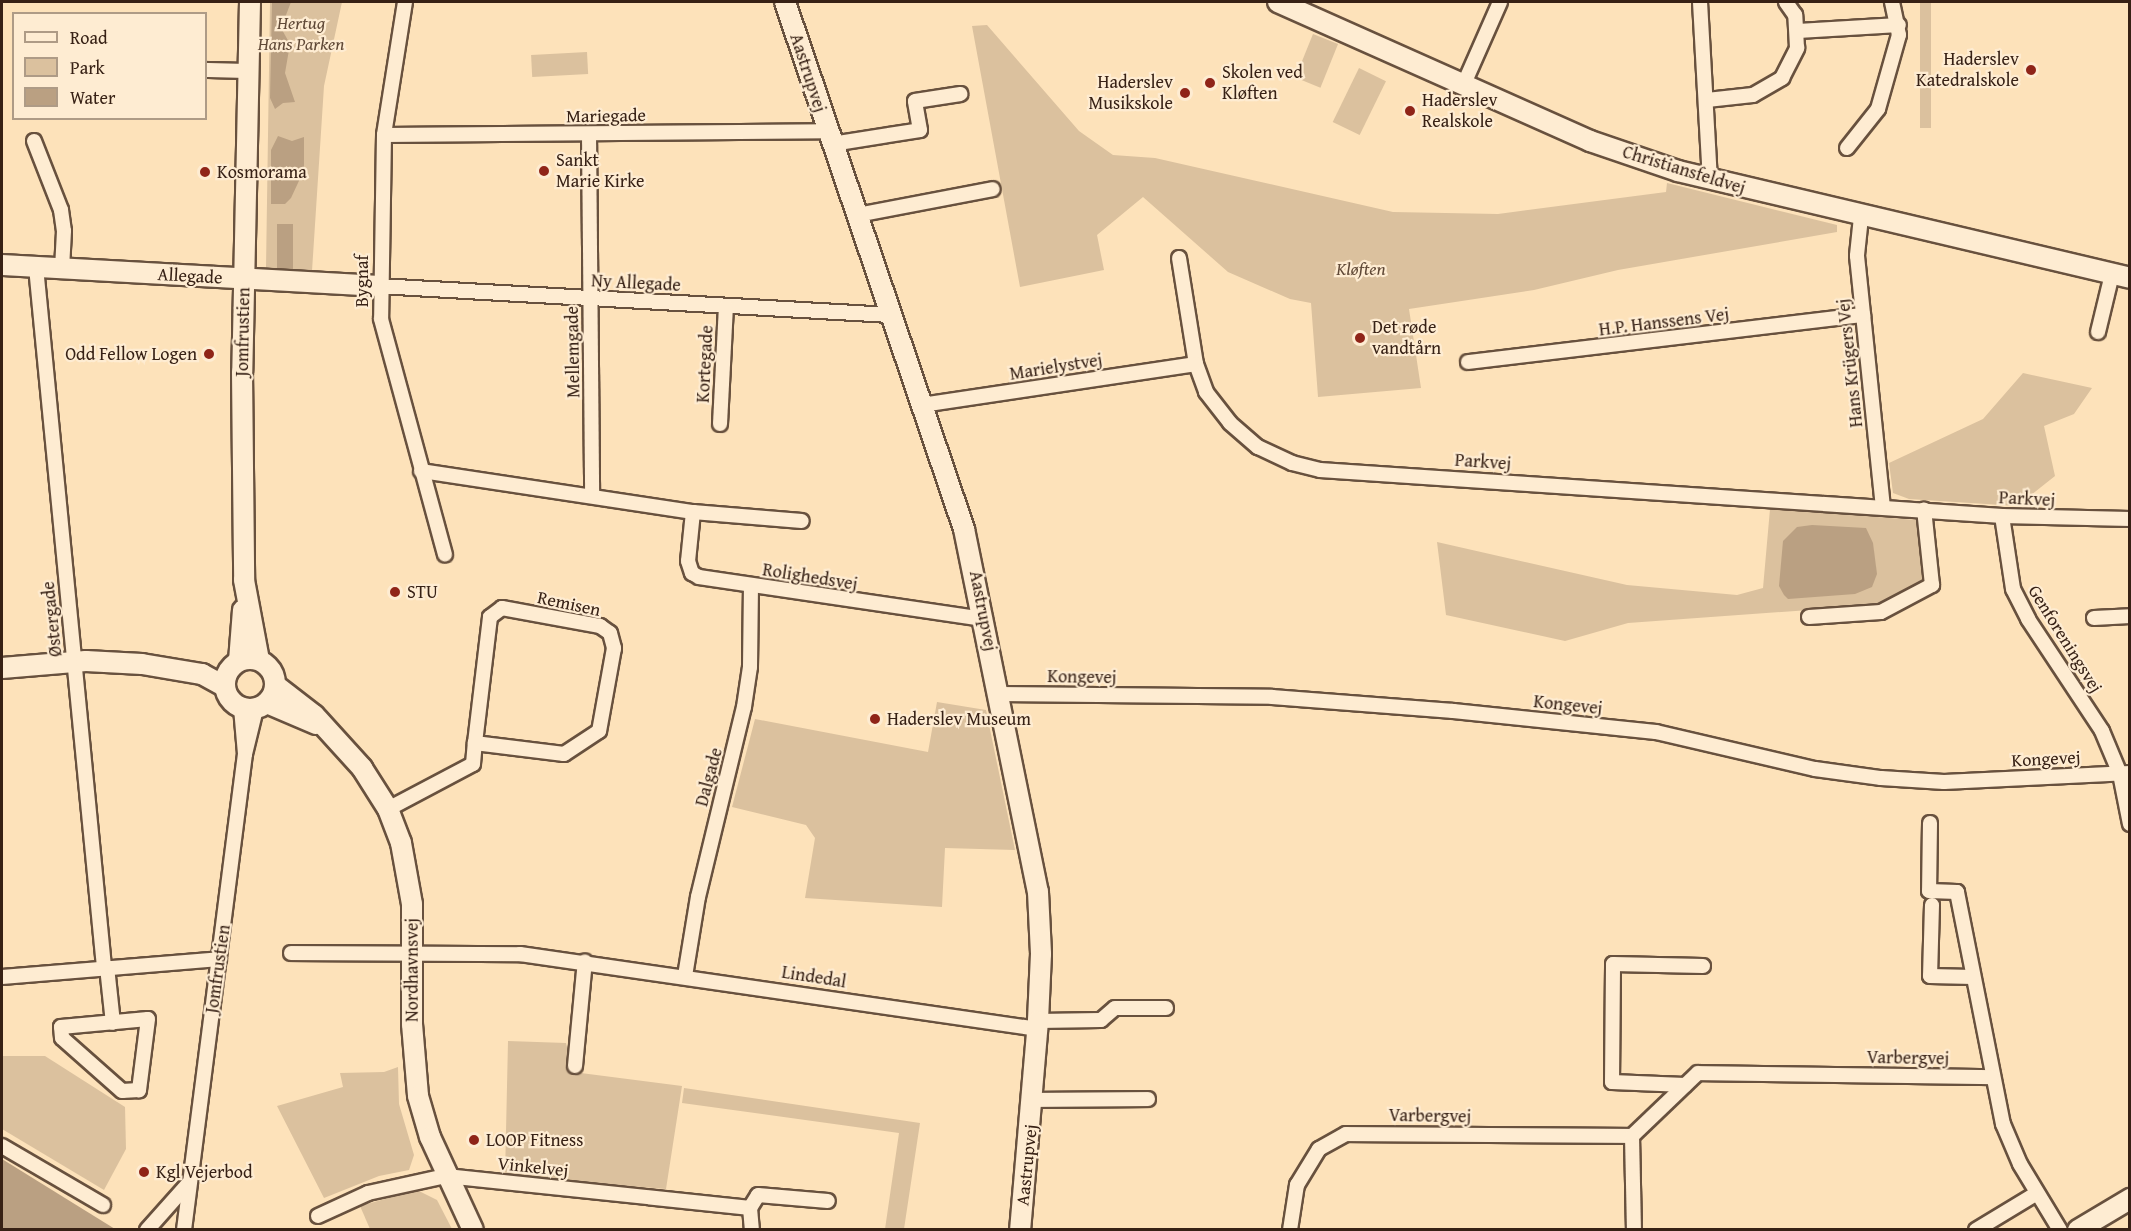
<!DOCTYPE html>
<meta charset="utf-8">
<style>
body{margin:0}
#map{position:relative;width:2131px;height:1231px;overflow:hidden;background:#fde2ba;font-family:"Gentium Book Plus",serif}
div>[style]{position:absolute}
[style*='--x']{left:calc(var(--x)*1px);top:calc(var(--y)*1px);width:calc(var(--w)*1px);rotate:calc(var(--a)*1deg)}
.green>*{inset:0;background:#dbc19e;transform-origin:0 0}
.water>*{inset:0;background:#baa082;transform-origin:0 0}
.roads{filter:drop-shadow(2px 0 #68513e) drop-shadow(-2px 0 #68513e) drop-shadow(0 2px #68513e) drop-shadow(0 -2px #68513e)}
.street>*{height:14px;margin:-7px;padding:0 7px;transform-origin:7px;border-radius:7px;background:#feecd2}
.secondary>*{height:20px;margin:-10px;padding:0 10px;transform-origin:10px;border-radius:10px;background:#feecd2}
.secondary>.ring{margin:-10px;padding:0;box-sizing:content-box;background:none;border:20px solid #feecd2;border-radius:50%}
.dots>*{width:16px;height:16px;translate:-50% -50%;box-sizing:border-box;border:3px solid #feecd2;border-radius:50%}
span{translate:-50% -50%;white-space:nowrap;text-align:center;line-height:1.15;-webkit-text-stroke:4.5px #feecd2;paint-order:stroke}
.park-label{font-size:18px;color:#604937;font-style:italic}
.poi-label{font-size:18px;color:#372115}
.right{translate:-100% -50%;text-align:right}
.left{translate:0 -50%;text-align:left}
.street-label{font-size:18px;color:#372115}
.frame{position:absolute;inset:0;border:3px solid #372115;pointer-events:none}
.legend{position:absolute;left:12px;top:12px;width:195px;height:108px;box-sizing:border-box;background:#feecd2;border:2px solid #ae9b86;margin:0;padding:8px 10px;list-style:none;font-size:18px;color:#372115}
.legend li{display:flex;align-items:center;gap:12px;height:30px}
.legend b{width:30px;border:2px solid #ae9b86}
</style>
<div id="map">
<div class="green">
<i style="clip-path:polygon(270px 2px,342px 2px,324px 86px,312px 271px,266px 268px)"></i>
<i style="left:1920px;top:2px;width:11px;height:126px"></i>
<i style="clip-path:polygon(987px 25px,1079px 131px,1113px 155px,1155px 158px,1393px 212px,1498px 214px,1666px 192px,1667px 183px,1837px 225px,1837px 232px,1618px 270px,1534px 290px,1409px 309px,1421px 388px,1318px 397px,1311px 303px,1290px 299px,1228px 272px,1143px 197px,1097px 235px,1104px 270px,1020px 287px,972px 26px)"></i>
<i style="left:1313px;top:34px;width:27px;height:47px;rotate:22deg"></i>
<i style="left:587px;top:52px;width:22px;height:56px;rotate:87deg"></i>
<i style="left:1359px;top:68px;width:30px;height:60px;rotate:26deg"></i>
<i style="clip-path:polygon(2023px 373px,2092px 388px,2074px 414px,2044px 426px,2055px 476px,2017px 506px,1909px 499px,1893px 493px,1889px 463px,1983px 419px)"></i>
<i style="clip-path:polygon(1770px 509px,1917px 520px,1926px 575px,1923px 583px,1879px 605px,1628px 623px,1565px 641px,1446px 615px,1437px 542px,1627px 585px,1737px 595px,1763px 588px)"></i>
<i style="clip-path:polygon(937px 702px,986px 710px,1015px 850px,945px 848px,942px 907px,805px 898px,815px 838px,806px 825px,732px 807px,755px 719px,928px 752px)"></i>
<i style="clip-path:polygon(508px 1041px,566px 1043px,573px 1072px,682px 1086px,666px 1189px,505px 1176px)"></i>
<i style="clip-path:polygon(2px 1056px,45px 1056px,125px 1107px,126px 1149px,104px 1190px,2px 1129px)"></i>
<i style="clip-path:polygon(398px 1067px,399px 1104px,414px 1155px,409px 1170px,379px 1176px,324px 1198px,277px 1106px,343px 1087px,340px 1073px,384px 1072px)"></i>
<i style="clip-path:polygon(684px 1088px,920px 1123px,904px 1229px,885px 1229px,899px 1133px,682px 1103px)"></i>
<i style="clip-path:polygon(417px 1190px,437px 1200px,452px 1229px,370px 1229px,360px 1206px)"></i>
</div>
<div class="water">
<i style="clip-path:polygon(272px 2px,291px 2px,281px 28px,290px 44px,285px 73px,295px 102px,283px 103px,275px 109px,270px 98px)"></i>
<i style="clip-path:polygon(278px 136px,292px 141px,304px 137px,304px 170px,291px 198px,285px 204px,271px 204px,271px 150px)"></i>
<i style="left:277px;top:224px;width:16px;height:45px"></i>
<i style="clip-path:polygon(1812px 525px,1866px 528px,1873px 543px,1877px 574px,1872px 587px,1855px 594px,1788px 599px,1784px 595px,1779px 586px,1783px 541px,1797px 527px)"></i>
<i style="clip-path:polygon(2px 1159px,115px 1229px,2px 1229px)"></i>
</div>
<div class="roads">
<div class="street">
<i style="--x:405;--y:2;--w:135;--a:99"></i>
<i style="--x:384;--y:135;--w:184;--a:90.9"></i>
<i style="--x:381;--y:319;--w:244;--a:74.8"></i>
<i style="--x:1700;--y:2;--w:179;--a:86.8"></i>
<i style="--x:1798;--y:31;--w:101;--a:-3.4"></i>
<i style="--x:206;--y:70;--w:43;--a:1.3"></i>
<i style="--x:1463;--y:86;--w:92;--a:-66.2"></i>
<i style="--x:1707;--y:100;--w:46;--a:-6.2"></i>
<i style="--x:1753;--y:95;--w:34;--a:-30"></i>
<i style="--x:1782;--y:78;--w:34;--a:-63"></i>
<i style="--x:1797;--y:48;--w:33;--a:-93"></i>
<i style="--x:1795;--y:15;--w:16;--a:-125"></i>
<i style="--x:589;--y:134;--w:362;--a:89.5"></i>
<i style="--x:384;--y:135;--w:444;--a:-0.5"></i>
<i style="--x:34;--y:141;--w:74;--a:68.6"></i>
<i style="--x:61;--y:210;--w:21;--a:82"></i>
<i style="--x:64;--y:231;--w:38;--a:93"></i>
<i style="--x:832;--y:144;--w:89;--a:-9"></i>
<i style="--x:920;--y:130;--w:29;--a:-100"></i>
<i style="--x:915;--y:101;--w:46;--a:-8.8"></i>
<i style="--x:1847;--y:148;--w:50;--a:-51.5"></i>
<i style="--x:1878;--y:109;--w:77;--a:-74.2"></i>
<i style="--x:1899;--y:35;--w:34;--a:-102"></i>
<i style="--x:857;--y:215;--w:138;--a:-10.8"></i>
<i style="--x:1861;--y:217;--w:39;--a:96"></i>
<i style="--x:1857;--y:256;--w:251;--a:84.1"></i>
<i style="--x:1179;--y:258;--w:107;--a:80.9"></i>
<i style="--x:1196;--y:364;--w:30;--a:70"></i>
<i style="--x:1206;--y:392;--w:39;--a:52"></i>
<i style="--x:1230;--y:423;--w:37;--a:41"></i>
<i style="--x:1258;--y:447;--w:38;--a:25"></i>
<i style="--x:1292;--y:463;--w:29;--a:14"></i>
<i style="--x:1320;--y:470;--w:684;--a:3.86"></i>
<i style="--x:2002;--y:516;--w:128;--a:1.3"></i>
<i style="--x:36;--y:267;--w:703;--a:84.45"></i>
<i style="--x:378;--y:286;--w:514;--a:3.24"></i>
<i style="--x:2098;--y:332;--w:60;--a:-76.4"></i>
<i style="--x:1468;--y:362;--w:398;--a:-6.8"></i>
<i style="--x:922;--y:405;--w:277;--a:-8.5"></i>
<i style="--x:720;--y:424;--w:118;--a:-87.1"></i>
<i style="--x:421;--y:471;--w:275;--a:8.6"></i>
<i style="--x:693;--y:512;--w:49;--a:95.8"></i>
<i style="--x:688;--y:561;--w:13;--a:72"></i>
<i style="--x:692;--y:573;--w:8;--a:30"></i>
<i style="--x:699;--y:577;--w:289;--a:8.4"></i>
<i style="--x:693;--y:512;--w:109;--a:4.7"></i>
<i style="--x:2002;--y:516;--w:74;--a:81.4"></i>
<i style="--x:2013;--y:589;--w:34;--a:63"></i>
<i style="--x:2028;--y:619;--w:134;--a:56.5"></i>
<i style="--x:2102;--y:731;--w:47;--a:67.3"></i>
<i style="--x:2120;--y:774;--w:51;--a:78.7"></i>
<i style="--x:1809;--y:617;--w:72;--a:-4"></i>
<i style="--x:1881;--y:612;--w:58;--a:-27.9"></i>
<i style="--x:1932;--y:585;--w:76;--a:-96"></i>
<i style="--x:2094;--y:618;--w:36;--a:-3"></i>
<i style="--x:999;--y:694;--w:273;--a:0.6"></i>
<i style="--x:1272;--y:697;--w:182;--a:4.4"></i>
<i style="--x:1453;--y:711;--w:204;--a:5.9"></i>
<i style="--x:1656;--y:732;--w:163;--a:13.1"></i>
<i style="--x:1815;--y:769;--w:67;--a:7.8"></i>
<i style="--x:1881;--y:778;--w:63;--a:3.6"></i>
<i style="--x:1944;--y:782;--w:186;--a:-2.8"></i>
<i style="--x:241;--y:708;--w:46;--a:85"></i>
<i style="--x:388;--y:809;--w:96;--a:-27.9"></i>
<i style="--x:473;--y:764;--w:21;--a:-85"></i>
<i style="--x:475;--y:743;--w:127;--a:-83.2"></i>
<i style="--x:490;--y:617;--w:15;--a:-37"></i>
<i style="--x:502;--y:608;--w:100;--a:10.4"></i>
<i style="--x:600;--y:626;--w:12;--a:35"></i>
<i style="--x:610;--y:633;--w:16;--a:75"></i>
<i style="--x:614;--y:648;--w:84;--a:100.2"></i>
<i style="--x:599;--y:731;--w:42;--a:146.7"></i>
<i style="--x:564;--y:754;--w:90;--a:-173"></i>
<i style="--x:1930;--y:823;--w:68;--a:90.8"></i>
<i style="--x:1929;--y:891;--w:28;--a:2"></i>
<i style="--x:1957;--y:892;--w:237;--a:78.8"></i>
<i style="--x:2003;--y:1124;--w:43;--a:67"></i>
<i style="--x:2020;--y:1164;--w:77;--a:58.8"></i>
<i style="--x:1932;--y:905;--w:71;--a:91.6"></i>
<i style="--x:1930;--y:976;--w:43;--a:1.3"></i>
<i style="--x:291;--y:953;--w:229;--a:0.3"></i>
<i style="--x:520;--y:954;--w:523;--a:8.24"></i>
<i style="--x:107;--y:967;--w:56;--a:83.9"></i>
<i style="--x:685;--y:976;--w:80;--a:-80.7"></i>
<i style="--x:698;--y:897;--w:195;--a:-76.4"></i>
<i style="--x:744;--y:707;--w:40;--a:-81.5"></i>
<i style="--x:750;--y:667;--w:81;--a:-89.3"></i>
<i style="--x:2;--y:977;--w:218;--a:-4.7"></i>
<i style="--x:148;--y:1019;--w:72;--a:97.2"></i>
<i style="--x:139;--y:1090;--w:17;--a:177"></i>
<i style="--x:122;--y:1091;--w:80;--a:-138.5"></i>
<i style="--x:62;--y:1038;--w:11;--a:-95"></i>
<i style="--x:61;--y:1027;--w:87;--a:-5.3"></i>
<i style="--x:1038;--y:1021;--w:63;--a:-0.9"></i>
<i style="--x:1101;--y:1020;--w:18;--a:-41"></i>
<i style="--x:1115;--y:1008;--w:51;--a:0"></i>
<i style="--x:575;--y:1066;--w:105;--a:-84.6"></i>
<i style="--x:1685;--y:1085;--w:73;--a:-177.6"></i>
<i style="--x:1612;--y:1082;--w:118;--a:-89.5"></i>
<i style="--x:1613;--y:964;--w:90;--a:1.3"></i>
<i style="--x:1033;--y:1100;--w:115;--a:-0.5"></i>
<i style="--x:1632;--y:1136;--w:94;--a:88.8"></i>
<i style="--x:2;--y:1146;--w:117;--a:30.3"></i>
<i style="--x:750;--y:1208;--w:15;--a:-58"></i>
<i style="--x:758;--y:1195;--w:70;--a:4.9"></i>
<i style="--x:318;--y:1216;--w:55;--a:-24.7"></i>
<i style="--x:368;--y:1193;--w:80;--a:-12.3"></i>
<i style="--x:446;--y:1176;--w:306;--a:6"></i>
<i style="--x:750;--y:1208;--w:22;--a:85"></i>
<i style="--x:147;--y:1230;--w:62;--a:-48.3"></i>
<i style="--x:184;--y:1230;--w:480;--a:-82.7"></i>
<i style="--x:245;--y:754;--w:46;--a:-76.3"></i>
<i style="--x:1290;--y:1230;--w:46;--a:-81.2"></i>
<i style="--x:1297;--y:1185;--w:42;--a:-58.6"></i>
<i style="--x:1319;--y:1149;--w:31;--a:-29"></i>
<i style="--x:1346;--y:1134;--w:286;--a:0.4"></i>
<i style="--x:1632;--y:1136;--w:91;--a:-43.7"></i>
<i style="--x:1698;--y:1073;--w:293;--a:0.8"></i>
<i style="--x:1976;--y:1230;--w:71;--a:-31.2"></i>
</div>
<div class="secondary">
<i style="--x:250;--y:2;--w:370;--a:91.2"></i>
<i style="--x:242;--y:372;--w:208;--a:89.4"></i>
<i style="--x:244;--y:580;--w:81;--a:79.4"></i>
<i style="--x:785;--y:2;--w:557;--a:71.24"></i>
<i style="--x:964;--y:529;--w:370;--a:78.5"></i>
<i style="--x:1038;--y:892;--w:62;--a:87.2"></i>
<i style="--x:1041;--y:954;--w:67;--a:92.6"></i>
<i style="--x:1038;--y:1021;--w:210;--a:94.9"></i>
<i style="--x:1278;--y:2;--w:342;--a:24"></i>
<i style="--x:1590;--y:141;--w:93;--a:18.8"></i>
<i style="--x:1678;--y:171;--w:464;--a:13.3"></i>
<i style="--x:2;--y:265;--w:377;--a:3.2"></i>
<i class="ring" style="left:225px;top:659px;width:30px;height:30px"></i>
<i style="--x:239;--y:661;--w:51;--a:-85.5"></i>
<i style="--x:2;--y:668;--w:84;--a:-4.8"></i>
<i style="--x:86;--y:661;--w:56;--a:3.1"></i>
<i style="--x:142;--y:664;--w:61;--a:9.5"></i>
<i style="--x:202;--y:674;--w:25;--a:29"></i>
<i style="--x:275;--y:685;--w:49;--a:37.6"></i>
<i style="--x:314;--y:715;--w:72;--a:47.8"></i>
<i style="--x:362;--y:768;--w:49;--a:57.6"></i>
<i style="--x:388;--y:809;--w:36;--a:69"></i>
<i style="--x:401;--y:843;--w:62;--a:79.8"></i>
<i style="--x:412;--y:904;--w:120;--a:90"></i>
<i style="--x:412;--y:1024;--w:72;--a:85.2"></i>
<i style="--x:418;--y:1096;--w:43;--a:73.7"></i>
<i style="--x:430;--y:1137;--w:102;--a:65.2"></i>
<i style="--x:267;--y:703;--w:53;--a:23.2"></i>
<i style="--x:2078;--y:1230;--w:61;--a:-30.8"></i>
</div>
</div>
<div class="dots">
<i style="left:2031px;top:70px;background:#8f2418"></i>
<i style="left:1210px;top:83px;background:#8f2418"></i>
<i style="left:1185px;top:93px;background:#8f2418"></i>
<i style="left:1410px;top:111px;background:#8f2418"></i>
<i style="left:544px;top:171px;background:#8f2418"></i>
<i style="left:205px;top:172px;background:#8f2418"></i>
<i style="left:1360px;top:338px;background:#8f2418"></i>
<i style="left:209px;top:354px;background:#8f2418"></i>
<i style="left:395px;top:592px;background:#8f2418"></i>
<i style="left:875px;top:719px;background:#8f2418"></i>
<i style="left:474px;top:1140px;background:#8f2418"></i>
<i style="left:144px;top:1172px;background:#8f2418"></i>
</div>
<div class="park-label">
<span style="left:301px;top:34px">Hertug<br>Hans Parken</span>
<span style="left:1361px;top:269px">Kløften</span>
</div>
<div class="poi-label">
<span class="right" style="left:2019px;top:70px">Haderslev<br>Katedralskole</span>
<span class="left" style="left:1222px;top:83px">Skolen ved<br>Kløften</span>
<span class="right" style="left:1173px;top:93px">Haderslev<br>Musikskole</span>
<span class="left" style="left:1422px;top:111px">Haderslev<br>Realskole</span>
<span class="left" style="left:556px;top:171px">Sankt<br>Marie Kirke</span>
<span class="left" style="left:217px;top:172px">Kosmorama</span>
<span class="left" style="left:1372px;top:338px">Det røde<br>vandtårn</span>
<span class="right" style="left:197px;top:354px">Odd Fellow Logen</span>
<span class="left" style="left:407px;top:592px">STU</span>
<span class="left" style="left:887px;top:719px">Haderslev Museum</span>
<span class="left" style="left:486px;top:1140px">LOOP Fitness</span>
<span class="left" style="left:156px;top:1172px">Kgl Vejerbod</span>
</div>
<div class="street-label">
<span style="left:808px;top:73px;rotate:72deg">Aastrupvej</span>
<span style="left:606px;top:116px;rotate:-1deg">Mariegade</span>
<span style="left:1684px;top:170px;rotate:17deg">Christiansfeldvej</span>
<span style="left:190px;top:276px;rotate:3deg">Allegade</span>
<span style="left:362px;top:281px;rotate:-90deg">Bygnaf</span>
<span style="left:636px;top:283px;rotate:3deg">Ny Allegade</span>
<span style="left:1664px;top:322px;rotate:-7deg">H.P. Hanssens Vej</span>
<span style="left:243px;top:332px;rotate:-89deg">Jomfrustien</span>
<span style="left:573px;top:352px;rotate:-91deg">Mellemgade</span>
<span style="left:1850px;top:363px;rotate:-96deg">Hans Krügers Vej</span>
<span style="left:705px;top:364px;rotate:-87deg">Kortegade</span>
<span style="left:1056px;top:367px;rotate:-9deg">Marielystvej</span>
<span style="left:1483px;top:462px;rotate:4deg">Parkvej</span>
<span style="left:2027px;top:499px;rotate:3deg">Parkvej</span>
<span style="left:810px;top:577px;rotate:9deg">Rolighedsvej</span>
<span style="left:569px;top:604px;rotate:12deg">Remisen</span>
<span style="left:983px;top:611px;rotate:79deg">Aastrupvej</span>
<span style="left:52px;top:619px;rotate:-96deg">Østergade</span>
<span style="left:2065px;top:639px;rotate:58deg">Genforeningsvej</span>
<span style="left:1082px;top:677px;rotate:1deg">Kongevej</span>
<span style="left:1568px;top:705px;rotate:6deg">Kongevej</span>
<span style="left:2046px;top:759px;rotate:-3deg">Kongevej</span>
<span style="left:709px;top:777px;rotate:-75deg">Dalgade</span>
<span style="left:218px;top:969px;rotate:-82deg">Jomfrustien</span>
<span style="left:412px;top:970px;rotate:-90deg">Nordhavnsvej</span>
<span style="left:814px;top:977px;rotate:9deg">Lindedal</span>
<span style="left:1908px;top:1058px;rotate:1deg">Varbergvej</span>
<span style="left:1430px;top:1116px;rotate:1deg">Varbergvej</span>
<span style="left:1027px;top:1165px;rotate:-84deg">Aastrupvej</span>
<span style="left:533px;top:1167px;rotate:6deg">Vinkelvej</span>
</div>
<div class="frame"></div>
<ul class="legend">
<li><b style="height:8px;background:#feecd2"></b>Road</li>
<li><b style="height:16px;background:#dbc19e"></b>Park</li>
<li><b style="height:16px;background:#baa082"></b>Water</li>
</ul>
</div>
